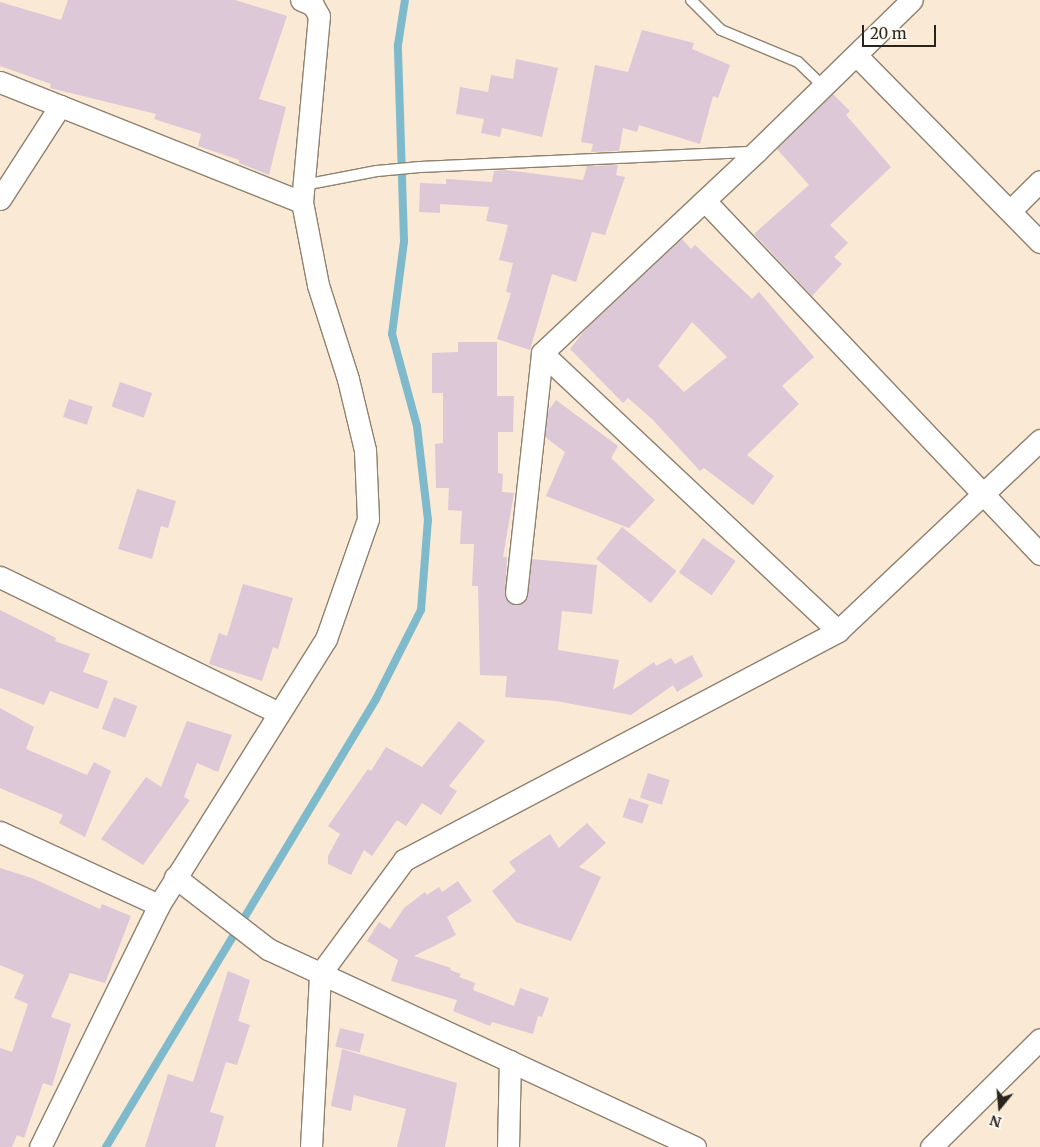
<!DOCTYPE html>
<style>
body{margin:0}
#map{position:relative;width:1040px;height:1147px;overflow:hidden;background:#f9e9d5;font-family:Merriweather,serif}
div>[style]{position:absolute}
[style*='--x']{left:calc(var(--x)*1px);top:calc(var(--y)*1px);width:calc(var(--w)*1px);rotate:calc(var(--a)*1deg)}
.stream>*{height:8px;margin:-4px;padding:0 4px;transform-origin:4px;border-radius:4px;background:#7ebacb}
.building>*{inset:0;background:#ddc8d7;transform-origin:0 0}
.roads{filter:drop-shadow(1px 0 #8f816f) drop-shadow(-1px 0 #8f816f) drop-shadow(0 1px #8f816f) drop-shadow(0 -1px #8f816f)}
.service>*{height:10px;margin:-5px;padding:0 5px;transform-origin:5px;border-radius:5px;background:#fff}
.minor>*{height:21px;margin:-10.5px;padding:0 10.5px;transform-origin:10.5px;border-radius:10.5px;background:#fff}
span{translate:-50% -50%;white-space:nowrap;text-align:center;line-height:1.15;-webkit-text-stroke:4.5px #fef8f0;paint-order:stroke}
.north{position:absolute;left:975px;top:1082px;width:50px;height:50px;-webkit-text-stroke:4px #fef8f0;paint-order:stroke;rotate:197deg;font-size:14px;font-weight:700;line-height:20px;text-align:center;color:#29241c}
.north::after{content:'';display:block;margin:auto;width:18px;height:22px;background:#29241c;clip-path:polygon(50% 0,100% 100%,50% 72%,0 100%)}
.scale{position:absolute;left:862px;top:25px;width:74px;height:22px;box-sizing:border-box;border:2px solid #29241c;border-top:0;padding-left:6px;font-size:15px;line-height:18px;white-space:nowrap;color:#29241c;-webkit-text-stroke:4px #fef8f0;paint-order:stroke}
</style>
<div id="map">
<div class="stream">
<i style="--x:106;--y:1147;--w:523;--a:-58.92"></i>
<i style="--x:376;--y:699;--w:100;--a:-63.2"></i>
<i style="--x:421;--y:610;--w:90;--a:-85.6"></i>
<i style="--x:428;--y:520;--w:95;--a:-96.7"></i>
<i style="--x:417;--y:426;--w:95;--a:-105.2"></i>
<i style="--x:392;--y:334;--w:94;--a:-82.6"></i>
<i style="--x:404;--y:241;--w:196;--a:-91.8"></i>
<i style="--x:398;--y:45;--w:46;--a:-81.2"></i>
</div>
<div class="building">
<i style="clip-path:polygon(68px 0,235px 0,287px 16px,259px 99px,286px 107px,269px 175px,239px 163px,239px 160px,198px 146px,201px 134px,154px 119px,156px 114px,50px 88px,51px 84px,0 66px,0 2px,61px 20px)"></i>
<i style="clip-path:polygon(642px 30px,694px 43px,692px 49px,730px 65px,718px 98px,713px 96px,700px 144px,639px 125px,637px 132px,623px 128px,619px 151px,591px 152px,593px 144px,581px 142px,595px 65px,628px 72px)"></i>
<i style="clip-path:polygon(516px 59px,558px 68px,542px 137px,502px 128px,500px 137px,481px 133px,484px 119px,456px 114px,460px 87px,488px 92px,491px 75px,513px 79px)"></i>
<i style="clip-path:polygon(833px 94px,850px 111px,846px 115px,891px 167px,830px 225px,848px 243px,834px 257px,842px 264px,812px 296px,754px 234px,809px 185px,777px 149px)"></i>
<i style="clip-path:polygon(618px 165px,616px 175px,625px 177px,605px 235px,592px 232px,576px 282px,552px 274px,530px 350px,497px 339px,511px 293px,506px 292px,513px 263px,499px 260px,508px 225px,486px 221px,489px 207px,440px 204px,440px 213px,419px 212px,420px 183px,446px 184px,446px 179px,492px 182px,494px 171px,506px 170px,583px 180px,587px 166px)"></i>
<i style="clip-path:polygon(evenodd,682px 239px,691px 249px,695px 245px,752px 299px,759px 292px,814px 357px,782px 386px,799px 404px,747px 455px,774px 476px,753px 505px,704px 468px,700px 471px,653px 420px,628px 398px,623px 403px,570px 349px,586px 329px,682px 239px,692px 322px,727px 357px,684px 392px,658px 366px,692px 322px)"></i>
<i style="clip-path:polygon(458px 342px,497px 342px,497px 396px,514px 396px,513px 432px,498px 432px,498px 473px,503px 474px,502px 492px,514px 493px,503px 557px,507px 557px,505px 598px,515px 605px,526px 600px,532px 559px,597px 565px,592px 614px,562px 611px,558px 650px,619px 660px,613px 690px,654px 662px,656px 666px,671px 658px,675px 664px,692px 655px,703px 676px,677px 692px,673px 685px,631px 715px,556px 701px,505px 697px,507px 676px,480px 675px,478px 586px,472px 586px,474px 544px,460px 544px,462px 511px,448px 510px,449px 488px,436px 488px,435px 444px,443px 443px,443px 393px,432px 393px,432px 353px,458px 352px)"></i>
<i style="left:120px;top:382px;width:34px;height:26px;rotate:19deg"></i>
<i style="left:69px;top:399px;width:25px;height:19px;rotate:18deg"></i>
<i style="clip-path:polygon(556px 400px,618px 446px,611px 458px,655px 500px,629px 528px,546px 496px,565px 452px,545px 437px,548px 411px)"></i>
<i style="clip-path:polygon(137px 489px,176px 501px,168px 528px,161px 526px,152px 559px,118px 549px)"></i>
<i style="left:622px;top:527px;width:70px;height:41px;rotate:39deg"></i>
<i style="left:703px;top:538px;width:40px;height:42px;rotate:35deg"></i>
<i style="clip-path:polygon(243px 584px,293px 598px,278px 649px,273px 647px,262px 681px,209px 664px,219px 633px,227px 636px)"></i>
<i style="clip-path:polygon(0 610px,56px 638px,55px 641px,90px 654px,83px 672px,108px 681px,98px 709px,50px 691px,44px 705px,0 688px)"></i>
<i style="left:114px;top:697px;width:25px;height:34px;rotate:21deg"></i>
<i style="clip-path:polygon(0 708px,34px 727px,26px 749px,87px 775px,94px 762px,111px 771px,85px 837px,59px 823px,63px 815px,0 788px)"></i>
<i style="clip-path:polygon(187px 721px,232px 735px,218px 772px,197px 763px,184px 797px,190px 800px,143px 865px,101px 839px,146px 777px,161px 787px)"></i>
<i style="clip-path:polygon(459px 721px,485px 741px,449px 786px,457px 791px,441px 815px,422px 803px,406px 826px,397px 820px,372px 856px,364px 850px,351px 875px,328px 864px,328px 856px,340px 834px,328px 826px,368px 769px,371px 771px,386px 747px,422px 767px)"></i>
<i style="left:648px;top:773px;width:23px;height:26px;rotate:18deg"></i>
<i style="left:629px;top:798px;width:21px;height:20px;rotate:19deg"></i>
<i style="clip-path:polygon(587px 823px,606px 843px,579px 867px,601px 877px,571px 941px,516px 922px,492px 891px,516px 871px,509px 862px,550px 834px,559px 848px)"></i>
<i style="clip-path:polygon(0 868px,32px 878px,100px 909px,102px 904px,131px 916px,105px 983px,70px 973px,51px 1017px,71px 1024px,52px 1086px,43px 1083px,24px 1138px,17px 1135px,12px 1147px,0 1147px,0 1048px,12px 1052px,28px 1004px,14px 998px,24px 975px,0 965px)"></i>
<i style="clip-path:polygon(458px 881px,472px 901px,447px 917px,456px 935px,414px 956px,451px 968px,450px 970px,461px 974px,459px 977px,475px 983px,473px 990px,514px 1006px,520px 988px,549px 998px,542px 1017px,538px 1016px,533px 1034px,492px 1022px,490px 1026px,453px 1011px,457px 1000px,391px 981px,398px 960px,367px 941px,379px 922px,390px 929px,404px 908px,425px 892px,427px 895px,439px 887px,442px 892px)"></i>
<i style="clip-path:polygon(228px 971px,250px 980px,238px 1021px,250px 1025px,237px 1065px,226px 1062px,210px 1112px,224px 1116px,215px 1147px,145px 1147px,168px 1074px,193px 1082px)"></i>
<i style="left:340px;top:1028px;width:25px;height:19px;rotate:14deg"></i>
<i style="clip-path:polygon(342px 1049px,457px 1083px,445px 1147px,397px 1147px,406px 1109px,354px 1095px,351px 1111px,331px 1106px)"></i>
</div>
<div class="roads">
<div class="service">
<i style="--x:691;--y:0;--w:42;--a:45"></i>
<i style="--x:721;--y:30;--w:83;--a:22.6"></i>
<i style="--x:798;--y:62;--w:36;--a:44"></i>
<i style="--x:304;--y:185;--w:74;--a:-10.9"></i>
<i style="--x:377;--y:171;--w:43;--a:-5.3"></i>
<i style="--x:420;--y:167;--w:334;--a:-2.6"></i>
</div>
<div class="minor">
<i style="--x:857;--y:56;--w:261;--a:45.5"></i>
<i style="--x:0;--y:82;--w:325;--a:21.7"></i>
<i style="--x:0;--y:199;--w:111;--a:-57.2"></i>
<i style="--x:705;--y:201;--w:487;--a:46.5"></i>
<i style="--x:1010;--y:211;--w:42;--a:-45"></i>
<i style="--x:542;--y:353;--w:406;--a:43.2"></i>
<i style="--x:0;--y:577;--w:310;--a:26"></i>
<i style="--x:516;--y:593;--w:241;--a:-83.8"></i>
<i style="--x:542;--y:353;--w:295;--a:-43.2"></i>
<i style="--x:757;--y:151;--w:216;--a:-44.3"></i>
<i style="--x:0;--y:832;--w:175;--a:24.7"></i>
<i style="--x:175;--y:877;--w:118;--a:37.7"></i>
<i style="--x:268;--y:949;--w:471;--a:24.9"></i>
<i style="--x:40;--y:1147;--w:270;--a:-63.8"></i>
<i style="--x:159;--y:905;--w:314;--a:-57.9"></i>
<i style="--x:326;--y:639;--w:127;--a:-70.7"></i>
<i style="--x:368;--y:519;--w:69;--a:-92.5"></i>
<i style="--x:365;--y:450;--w:73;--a:-103.5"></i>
<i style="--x:348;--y:379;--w:99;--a:-107.7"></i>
<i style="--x:318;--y:285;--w:85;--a:-100.9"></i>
<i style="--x:302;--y:202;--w:187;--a:-84.8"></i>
<i style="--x:319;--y:16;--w:13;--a:-119"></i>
<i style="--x:313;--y:5;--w:13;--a:-157"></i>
<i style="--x:311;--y:1147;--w:173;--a:-87"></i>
<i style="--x:320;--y:974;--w:142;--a:-53.6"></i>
<i style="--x:404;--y:860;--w:491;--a:-27.8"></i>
<i style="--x:838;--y:631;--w:278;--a:-43.4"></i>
<i style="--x:508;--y:1147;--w:86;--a:-88.7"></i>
<i style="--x:931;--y:1147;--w:153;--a:-44.7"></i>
</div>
</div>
<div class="north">N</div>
<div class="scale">20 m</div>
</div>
